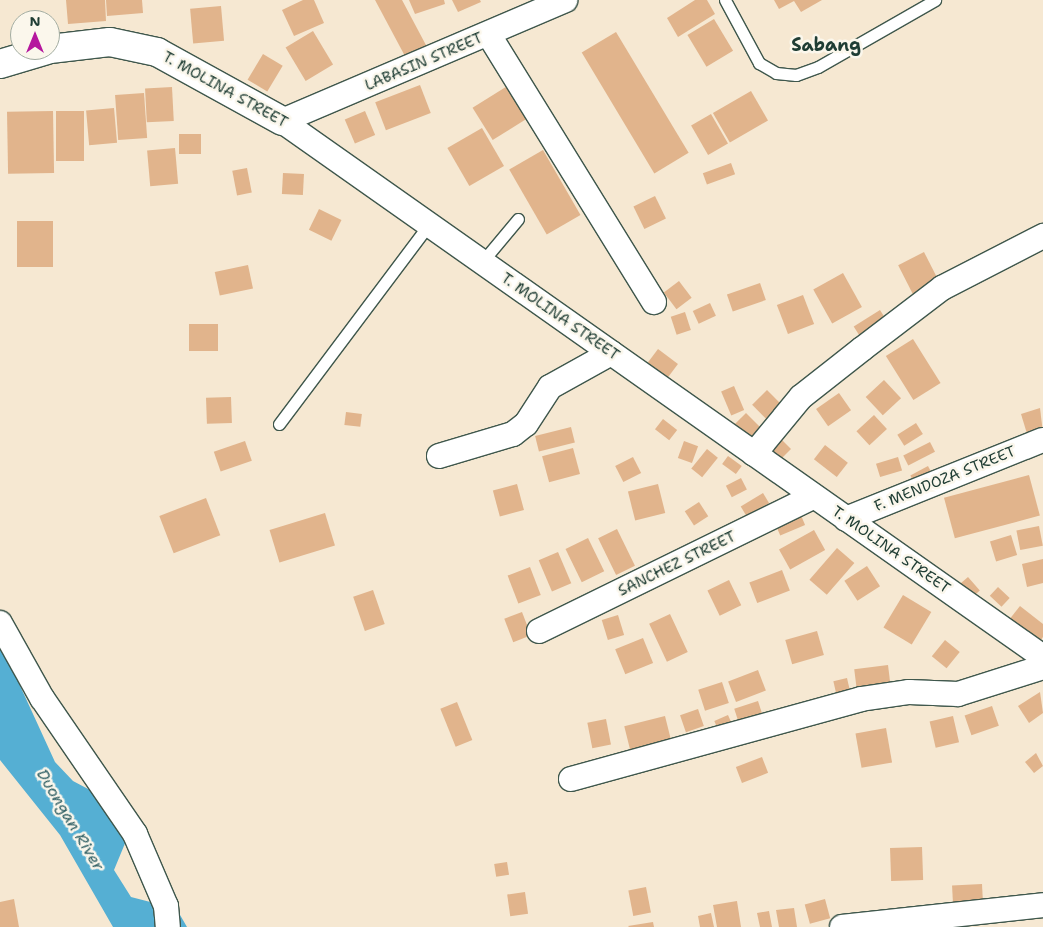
<!DOCTYPE html>
<style>
body{margin:0}
#map{position:relative;width:1043px;height:927px;overflow:hidden;background:#f6e8d2;font-family:"Shantell Sans",sans-serif}
div>[style]{position:absolute}
[style*='--x']{left:calc(var(--x)*1px);top:calc(var(--y)*1px);width:calc(var(--w)*1px);rotate:calc(var(--a)*1deg)}
.water>*{inset:0;background:#55afd3}
.building>*{inset:0;background:#e1b48c;transform-origin:0 0}
.roads{filter:drop-shadow(1px 0 #3f574c) drop-shadow(-1px 0 #3f574c) drop-shadow(0 1px #3f574c) drop-shadow(0 -1px #3f574c)}
.service>*{height:11px;margin:-5.5px;padding:0 5.5px;transform-origin:5.5px;border-radius:5.5px;background:#fff}
.minor>*{height:24px;margin:-12px;padding:0 12px;transform-origin:12px;border-radius:12px;background:#fff}
.tertiary>*{height:28px;margin:-14px;padding:0 14px;transform-origin:14px;border-radius:14px;background:#fff}
span{translate:-50% -50%;white-space:nowrap;text-align:center;line-height:1.15;-webkit-text-stroke:5px #fbf7ec;paint-order:stroke}
.street-label{font-size:15px;color:#1f3d34}
.water-label{font-size:16px;color:#2f5f64;font-style:italic}
.quarter-label{font-size:18px;color:#1f3d34;font-weight:700}
.north{position:absolute;left:10px;top:10px;width:50px;height:50px;box-sizing:border-box;background:#fbf7ec;border:1px solid #a3ada2;border-radius:50%;rotate:0deg;font-size:14px;font-weight:700;line-height:20px;text-align:center;color:#1f3d34}
.north::after{content:'';display:block;margin:auto;width:18px;height:22px;background:#b5179e;clip-path:polygon(50% 0,100% 100%,50% 72%,0 100%)}
</style>
<div id="map">
<div class="water">
<i style="clip-path:polygon(0 642px,55px 762px,73px 781px,90px 790px,126px 841px,114px 870px,131px 897px,158px 904px,172px 901px,187px 927px,113px 927px,60px 835px,0 760px)"></i>
</div>
<div class="building">
<i style="clip-path:polygon(66px 0,105px 0,106px 21px,68px 24px)"></i>
<i style="clip-path:polygon(106px 0,142px 0,143px 13px,107px 16px)"></i>
<i style="clip-path:polygon(303px 0,314px 0,324px 23px,294px 36px,282px 10px)"></i>
<i style="clip-path:polygon(375px 0,402px 0,427px 47px,406px 58px)"></i>
<i style="clip-path:polygon(409px 0,444px 0,445px 4px,415px 14px)"></i>
<i style="clip-path:polygon(452px 0,480px 0,481px 2px,458px 12px)"></i>
<i style="clip-path:polygon(695px 0,707px 0,715px 14px,678px 37px,667px 18px)"></i>
<i style="clip-path:polygon(774px 0,822px 0,801px 12px,794px 1px,779px 9px)"></i>
<i style="left:221px;top:6px;width:35px;height:31px;rotate:85deg"></i>
<i style="left:714px;top:19px;width:37px;height:31px;rotate:59deg"></i>
<i style="left:313px;top:31px;width:39px;height:32px;rotate:59deg"></i>
<i style="left:616px;top:32px;width:141px;height:40px;rotate:59deg"></i>
<i style="left:263px;top:54px;width:23px;height:30px;rotate:31deg"></i>
<i style="left:420px;top:85px;width:30px;height:48px;rotate:69deg"></i>
<i style="left:509px;top:85px;width:38px;height:43px;rotate:58deg"></i>
<i style="left:172px;top:87px;width:34px;height:27px;rotate:87deg"></i>
<i style="left:751px;top:91px;width:34px;height:44px;rotate:60deg"></i>
<i style="left:144px;top:93px;width:45px;height:29px;rotate:86deg"></i>
<i style="left:114px;top:108px;width:35px;height:28px;rotate:85deg"></i>
<i style="left:53px;top:111px;width:62px;height:46px;rotate:89deg"></i>
<i style="left:56px;top:111px;width:28px;height:50px"></i>
<i style="left:365px;top:111px;width:26px;height:22px;rotate:67deg"></i>
<i style="left:711px;top:114px;width:34px;height:23px;rotate:60deg"></i>
<i style="left:482px;top:128px;width:44px;height:40px;rotate:60deg"></i>
<i style="left:179px;top:134px;width:22px;height:20px"></i>
<i style="left:175px;top:148px;width:36px;height:28px;rotate:85deg"></i>
<i style="left:543px;top:150px;width:75px;height:39px;rotate:60deg"></i>
<i style="left:731px;top:163px;width:12px;height:30px;rotate:70deg"></i>
<i style="left:247px;top:168px;width:25px;height:15px;rotate:79deg"></i>
<i style="left:283px;top:173px;width:21px;height:21px;rotate:3deg"></i>
<i style="left:655px;top:196px;width:25px;height:24px;rotate:64deg"></i>
<i style="left:319px;top:209px;width:25px;height:23px;rotate:26deg"></i>
<i style="left:53px;top:221px;width:46px;height:36px;rotate:90deg"></i>
<i style="left:924px;top:252px;width:34px;height:29px;rotate:63deg"></i>
<i style="left:248px;top:265px;width:24px;height:34px;rotate:78deg"></i>
<i style="left:843px;top:273px;width:39px;height:34px;rotate:61deg"></i>
<i style="left:679px;top:281px;width:21px;height:19px;rotate:53deg"></i>
<i style="left:760px;top:283px;width:18px;height:35px;rotate:71deg"></i>
<i style="left:803px;top:295px;width:31px;height:28px;rotate:69deg"></i>
<i style="left:710px;top:303px;width:14px;height:19px;rotate:65deg"></i>
<i style="left:880px;top:310px;width:19px;height:31px;rotate:58deg"></i>
<i style="left:685px;top:312px;width:19px;height:15px;rotate:72deg"></i>
<i style="left:189px;top:324px;width:29px;height:27px"></i>
<i style="left:913px;top:339px;width:52px;height:32px;rotate:58deg"></i>
<i style="left:658px;top:349px;width:25px;height:20px;rotate:37deg"></i>
<i style="left:884px;top:380px;width:25px;height:25px;rotate:47deg"></i>
<i style="left:734px;top:386px;width:26px;height:14px;rotate:67deg"></i>
<i style="left:767px;top:390px;width:25px;height:21px;rotate:45deg"></i>
<i style="left:839px;top:393px;width:21px;height:28px;rotate:55deg"></i>
<i style="left:231px;top:397px;width:26px;height:25px;rotate:88deg"></i>
<i style="clip-path:polygon(1040px 408px,1043px 433px,1028px 437px,1021px 414px)"></i>
<i style="left:346px;top:412px;width:16px;height:13px;rotate:7deg"></i>
<i style="left:746px;top:413px;width:23px;height:16px;rotate:45deg"></i>
<i style="left:874px;top:415px;width:19px;height:24px;rotate:47deg"></i>
<i style="left:663px;top:419px;width:18px;height:13px;rotate:38deg"></i>
<i style="left:916px;top:423px;width:13px;height:22px;rotate:58deg"></i>
<i style="left:571px;top:427px;width:16px;height:37px;rotate:76deg"></i>
<i style="left:779px;top:437px;width:17px;height:16px;rotate:45deg"></i>
<i style="left:245px;top:441px;width:21px;height:33px;rotate:71deg"></i>
<i style="left:684px;top:441px;width:15px;height:18px;rotate:20deg"></i>
<i style="left:930px;top:442px;width:11px;height:30px;rotate:63deg"></i>
<i style="left:825px;top:445px;width:29px;height:18px;rotate:38deg"></i>
<i style="left:573px;top:448px;width:27px;height:32px;rotate:75deg"></i>
<i style="left:707px;top:449px;width:14px;height:25px;rotate:39deg"></i>
<i style="left:728px;top:456px;width:17px;height:10px;rotate:36deg"></i>
<i style="left:633px;top:457px;width:18px;height:20px;rotate:63deg"></i>
<i style="left:898px;top:457px;width:14px;height:23px;rotate:73deg"></i>
<i style="left:928px;top:466px;width:17px;height:20px;rotate:62deg"></i>
<i style="left:1029px;top:475px;width:42px;height:88px;rotate:75deg"></i>
<i style="left:741px;top:478px;width:13px;height:17px;rotate:63deg"></i>
<i style="left:517px;top:484px;width:27px;height:25px;rotate:75deg"></i>
<i style="left:658px;top:484px;width:30px;height:31px;rotate:76deg"></i>
<i style="left:763px;top:493px;width:12px;height:26px;rotate:59deg"></i>
<i style="left:206px;top:498px;width:40px;height:50px;rotate:69deg"></i>
<i style="left:699px;top:502px;width:17px;height:17px;rotate:57deg"></i>
<i style="left:325px;top:513px;width:34px;height:58px;rotate:73deg"></i>
<i style="left:800px;top:513px;width:13px;height:27px;rotate:67deg"></i>
<i style="left:1039px;top:526px;width:20px;height:23px;rotate:79deg"></i>
<i style="left:617px;top:529px;width:41px;height:21px;rotate:64deg"></i>
<i style="left:814px;top:530px;width:23px;height:40px;rotate:61deg"></i>
<i style="left:1011px;top:535px;width:21px;height:22px;rotate:73deg"></i>
<i style="left:588px;top:538px;width:37px;height:25px;rotate:64deg"></i>
<i style="left:837px;top:548px;width:23px;height:42px;rotate:41deg"></i>
<i style="left:558px;top:552px;width:34px;height:21px;rotate:67deg"></i>
<i style="clip-path:polygon(1043px 559px,1043px 583px,1027px 587px,1022px 564px)"></i>
<i style="left:867px;top:566px;width:24px;height:27px;rotate:57deg"></i>
<i style="left:530px;top:567px;width:30px;height:24px;rotate:69deg"></i>
<i style="left:782px;top:570px;width:22px;height:35px;rotate:69deg"></i>
<i style="left:968px;top:577px;width:18px;height:15px;rotate:49deg"></i>
<i style="left:729px;top:580px;width:28px;height:24px;rotate:64deg"></i>
<i style="left:998px;top:587px;width:16px;height:12px;rotate:43deg"></i>
<i style="left:373px;top:590px;width:36px;height:21px;rotate:71deg"></i>
<i style="left:903px;top:595px;width:33px;height:38px;rotate:31deg"></i>
<i style="clip-path:polygon(1020px 606px,1043px 624px,1043px 637px,1035px 648px,1005px 625px)"></i>
<i style="left:522px;top:612px;width:25px;height:19px;rotate:69deg"></i>
<i style="left:670px;top:614px;width:42px;height:23px;rotate:65deg"></i>
<i style="left:618px;top:615px;width:21px;height:17px;rotate:73deg"></i>
<i style="left:817px;top:631px;width:25px;height:33px;rotate:74deg"></i>
<i style="left:643px;top:638px;width:27px;height:30px;rotate:68deg"></i>
<i style="left:945px;top:640px;width:19px;height:21px;rotate:39deg"></i>
<i style="left:888px;top:665px;width:25px;height:34px;rotate:83deg"></i>
<i style="left:758px;top:670px;width:22px;height:32px;rotate:69deg"></i>
<i style="left:847px;top:678px;width:17px;height:14px;rotate:77deg"></i>
<i style="left:722px;top:682px;width:22px;height:25px;rotate:72deg"></i>
<i style="clip-path:polygon(1040px 692px,1043px 713px,1029px 723px,1018px 706px)"></i>
<i style="left:758px;top:701px;width:20px;height:25px;rotate:72deg"></i>
<i style="left:457px;top:702px;width:41px;height:18px;rotate:68deg"></i>
<i style="left:992px;top:706px;width:21px;height:29px;rotate:71deg"></i>
<i style="left:698px;top:709px;width:18px;height:19px;rotate:71deg"></i>
<i style="left:728px;top:715px;width:12px;height:15px;rotate:66deg"></i>
<i style="left:665px;top:716px;width:25px;height:42px;rotate:76deg"></i>
<i style="left:953px;top:716px;width:27px;height:24px;rotate:77deg"></i>
<i style="left:606px;top:719px;width:26px;height:19px;rotate:79deg"></i>
<i style="left:886px;top:728px;width:35px;height:31px;rotate:80deg"></i>
<i style="clip-path:polygon(1036px 753px,1043px 766px,1034px 773px,1025px 762px)"></i>
<i style="left:762px;top:757px;width:17px;height:28px;rotate:69deg"></i>
<i style="left:922px;top:847px;width:33px;height:32px;rotate:88deg"></i>
<i style="left:507px;top:862px;width:13px;height:13px;rotate:81deg"></i>
<i style="left:982px;top:884px;width:20px;height:30px;rotate:87deg"></i>
<i style="left:646px;top:887px;width:26px;height:18px;rotate:79deg"></i>
<i style="left:525px;top:892px;width:22px;height:18px;rotate:82deg"></i>
<i style="clip-path:polygon(14px 899px,19px 927px,0 927px,0 902px)"></i>
<i style="left:825px;top:899px;width:20px;height:21px;rotate:75deg"></i>
<i style="clip-path:polygon(737px 901px,741px 927px,717px 927px,713px 905px)"></i>
<i style="clip-path:polygon(794px 908px,797px 927px,779px 927px,776px 910px)"></i>
<i style="clip-path:polygon(769px 911px,772px 927px,760px 927px,757px 913px)"></i>
<i style="clip-path:polygon(711px 913px,714px 927px,700px 927px,698px 916px)"></i>
<i style="clip-path:polygon(653px 922px,654px 927px,629px 927px,628px 926px)"></i>
</div>
<div class="roads">
<div class="service">
<i style="--x:725;--y:0;--w:72;--a:61.6"></i>
<i style="--x:759;--y:63;--w:20;--a:30"></i>
<i style="--x:776;--y:73;--w:20;--a:6"></i>
<i style="--x:796;--y:75;--w:23;--a:-20"></i>
<i style="--x:818;--y:67;--w:135;--a:-29.8"></i>
<i style="--x:482;--y:262;--w:56;--a:-50.1"></i>
<i style="--x:279;--y:424;--w:250;--a:-53.1"></i>
</div>
<div class="minor">
<i style="--x:489;--y:35;--w:314;--a:58.3"></i>
<i style="--x:282;--y:121;--w:931;--a:35.16"></i>
<i style="--x:282;--y:121;--w:308;--a:-23.1"></i>
<i style="--x:754;--y:454;--w:74;--a:-50.5"></i>
<i style="--x:801;--y:397;--w:78;--a:-38.2"></i>
<i style="--x:862;--y:349;--w:101;--a:-37.3"></i>
<i style="--x:942;--y:288;--w:114;--a:-27.2"></i>
<i style="--x:439;--y:456;--w:77;--a:-16.6"></i>
<i style="--x:513;--y:434;--w:16;--a:-38"></i>
<i style="--x:526;--y:424;--w:44;--a:-57"></i>
<i style="--x:550;--y:387;--w:70;--a:-29.1"></i>
<i style="--x:846;--y:519;--w:212;--a:-21.9"></i>
<i style="--x:0;--y:623;--w:86;--a:60.8"></i>
<i style="--x:42;--y:698;--w:165;--a:55.6"></i>
<i style="--x:135;--y:834;--w:78;--a:66.7"></i>
<i style="--x:166;--y:906;--w:21;--a:85"></i>
<i style="--x:539;--y:631;--w:306;--a:-26.1"></i>
<i style="--x:571;--y:779;--w:301;--a:-15.4"></i>
<i style="--x:861;--y:699;--w:49;--a:-8.3"></i>
<i style="--x:909;--y:692;--w:49;--a:2.3"></i>
<i style="--x:958;--y:694;--w:89;--a:-17.6"></i>
<i style="--x:842;--y:927;--w:202;--a:-6.2"></i>
</div>
<div class="tertiary">
<i style="--x:50;--y:49;--w:60;--a:-6.7"></i>
<i style="--x:110;--y:42;--w:48;--a:12"></i>
<i style="--x:157;--y:52;--w:143;--a:28.9"></i>
<i style="--x:0;--y:64;--w:49;--a:-16.6"></i>
</div>
</div>
<div class="street-label">
<span style="left:424px;top:62px;rotate:-23deg">LABASIN STREET</span>
<span style="left:225px;top:90px;rotate:29deg">T. MOLINA STREET</span>
<span style="left:560px;top:317px;rotate:35deg">T. MOLINA STREET</span>
<span style="left:945px;top:479px;rotate:-22deg">F. MENDOZA STREET</span>
<span style="left:891px;top:550px;rotate:35deg">T. MOLINA STREET</span>
<span style="left:677px;top:564px;rotate:-26deg">SANCHEZ STREET</span>
</div>
<div class="water-label">
<span style="left:70px;top:820px;rotate:59deg">Duongan River</span>
</div>
<div class="quarter-label">
<span style="left:826px;top:45px">Sabang</span>
</div>
<div class="north">N</div>
</div>
